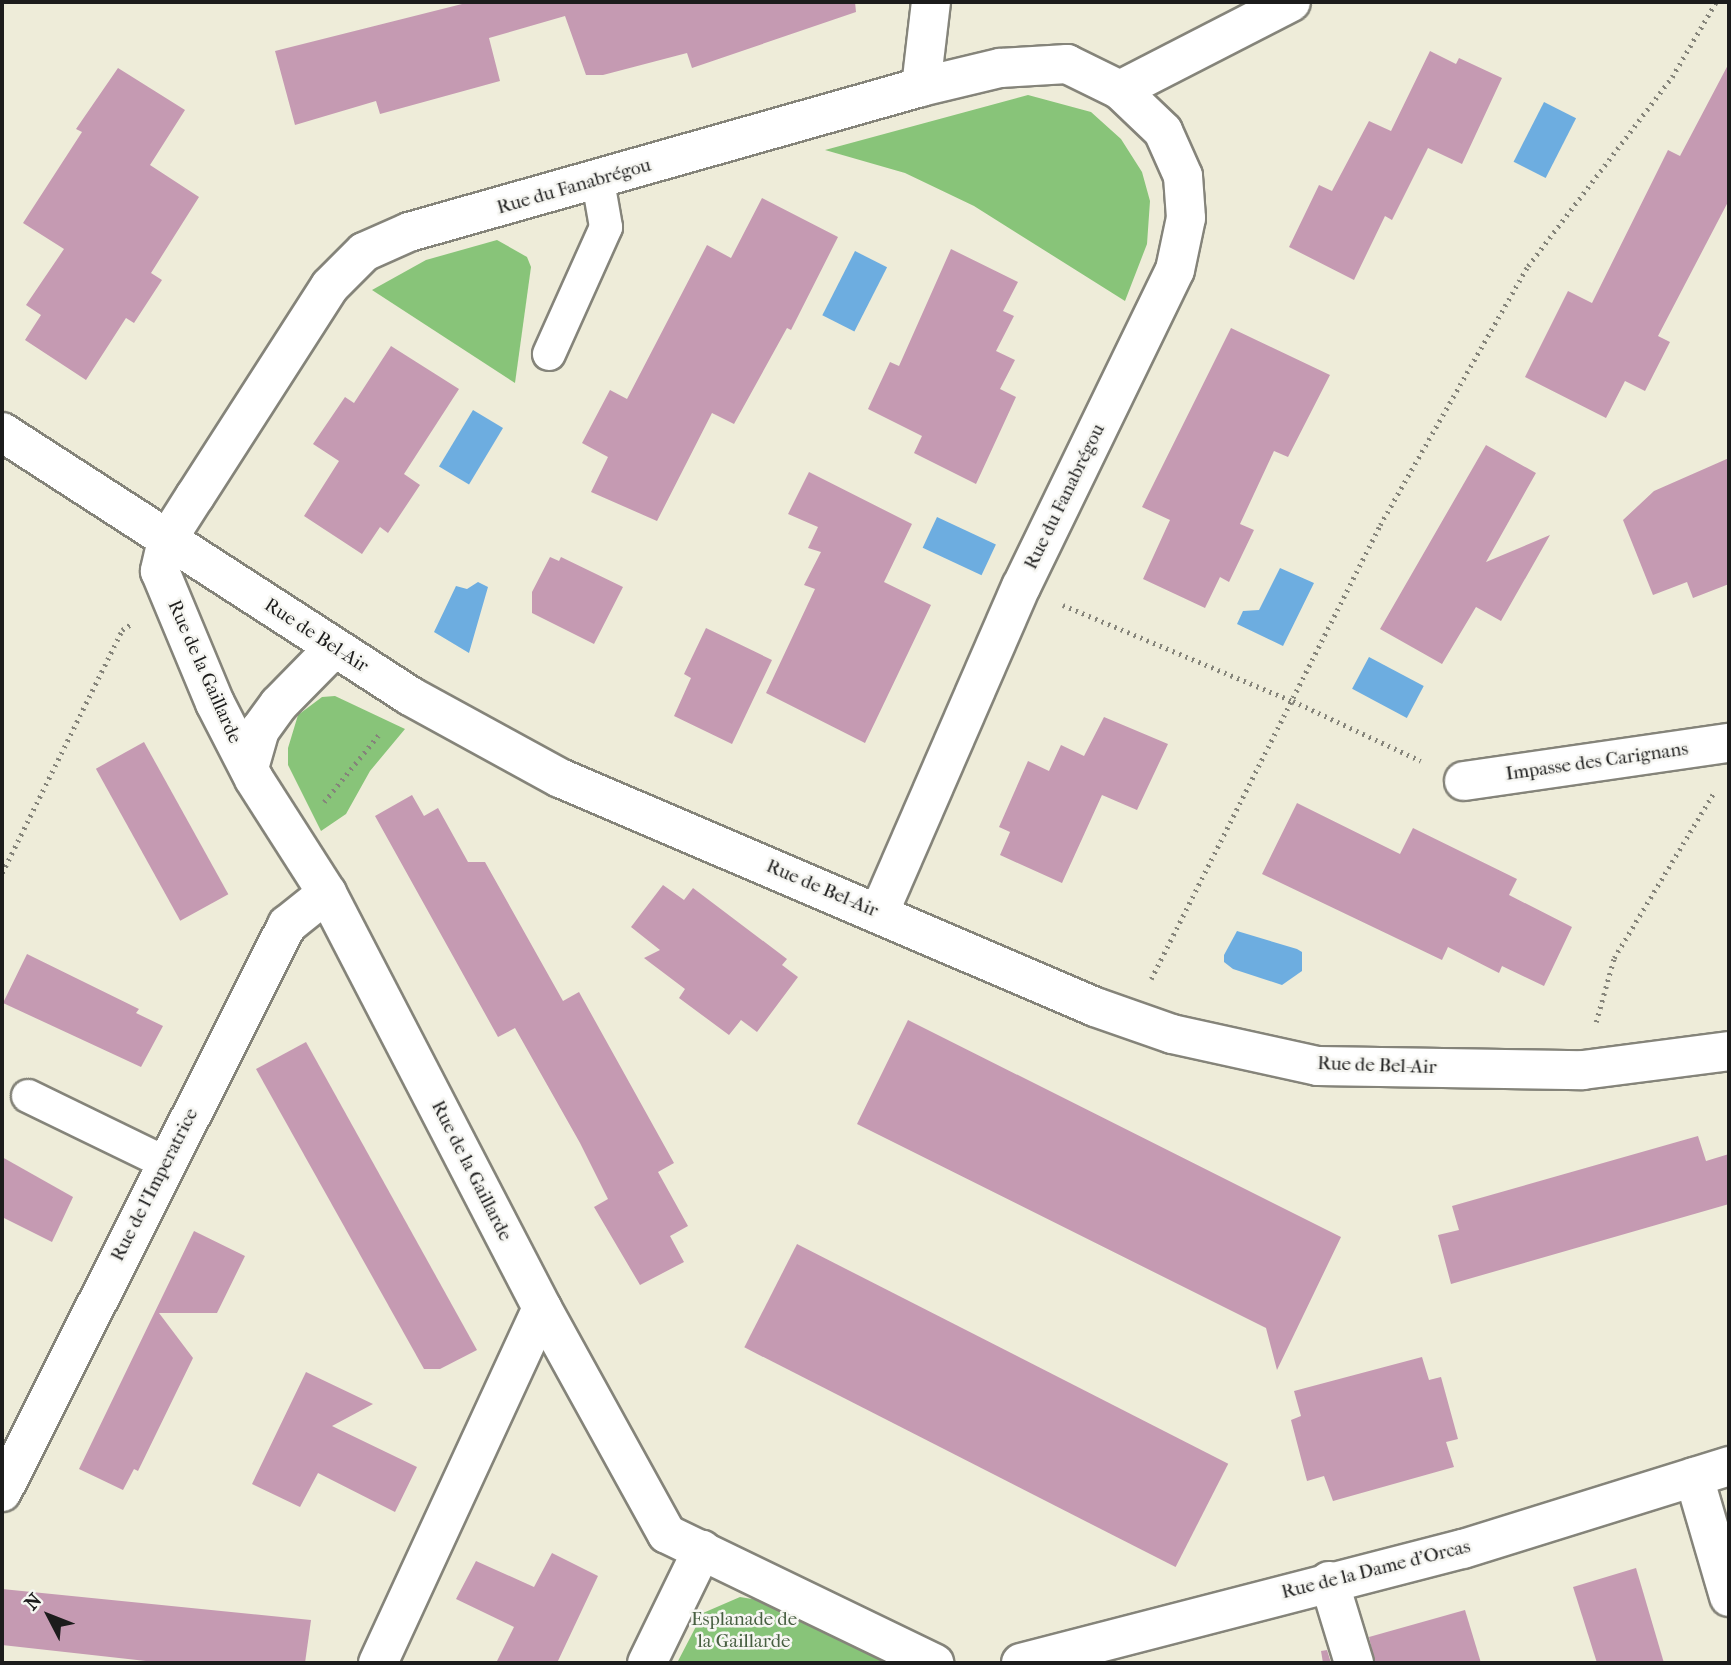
<!DOCTYPE html>
<meta charset="utf-8">
<style>
body{margin:0}
#map{position:relative;width:1731px;height:1665px;overflow:hidden;background:#eeecd9;font-family:"IM FELL French Canon",serif}
div>[style]{position:absolute}
[style*='--x']{left:calc(var(--x)*1px);top:calc(var(--y)*1px);width:calc(var(--w)*1px);rotate:calc(var(--a)*1deg)}
.green>*{inset:0;background:#88c479}
.water>*{inset:0;background:#6dade0;transform-origin:0 0}
.building>*{inset:0;background:#c59ab2;transform-origin:0 0}
.path>*{height:4.5px;margin-top:-2.25px;transform-origin:0;background:repeating-linear-gradient(90deg,#85847a 0 2px,transparent 0 7px)}
.roads{filter:drop-shadow(2px 0 #85847a) drop-shadow(-2px 0 #85847a) drop-shadow(0 2px #85847a) drop-shadow(0 -2px #85847a)}
.service>*{height:32px;margin:-16px;padding:0 16px;transform-origin:16px;border-radius:16px;background:#fff}
.minor>*{height:38px;margin:-19px;padding:0 19px;transform-origin:19px;border-radius:19px;background:#fff}
span{translate:-50% -50%;white-space:nowrap;text-align:center;line-height:1.15;-webkit-text-stroke:5px #f6f6f2;paint-order:stroke}
.street-label{font-size:19px;color:#1c1c1c}
.park-label{font-size:19px;color:#475f41}
.frame{position:absolute;inset:0;border:4px solid #1c1c1c;pointer-events:none}
.north{position:absolute;left:14px;top:1581px;width:70px;height:70px;-webkit-text-stroke:5px #f6f6f2;paint-order:stroke;rotate:312deg;font-size:19px;font-weight:700;line-height:28px;text-align:center;color:#1c1c1c}
.north::after{content:'';display:block;margin:auto;width:24px;height:32px;background:#1c1c1c;clip-path:polygon(50% 0,100% 100%,50% 72%,0 100%)}
</style>
<div id="map">
<div class="green">
<i style="clip-path:polygon(1028px 95px,1091px 112px,1121px 139px,1142px 172px,1150px 201px,1147px 244px,1125px 301px,974px 206px,905px 173px,825px 150px)"></i>
<i style="clip-path:polygon(497px 240px,527px 257px,531px 267px,515px 383px,372px 290px,426px 260px)"></i>
<i style="clip-path:polygon(335px 696px,405px 729px,370px 771px,346px 814px,321px 831px,288px 765px,288px 748px,298px 715px,322px 697px)"></i>
<i style="clip-path:polygon(740px 1597px,777px 1603px,855px 1648px,894px 1663px,677px 1663px,703px 1613px)"></i>
</div>
<div class="water">
<i style="left:1544px;top:102px;width:36px;height:67px;rotate:27deg"></i>
<i style="left:855px;top:251px;width:36px;height:72px;rotate:27deg"></i>
<i style="left:473px;top:410px;width:35px;height:66px;rotate:31deg"></i>
<i style="left:937px;top:517px;width:65px;height:34px;rotate:25deg"></i>
<i style="clip-path:polygon(1280px 568px,1314px 583px,1283px 646px,1237px 624px,1243px 611px,1259px 610px)"></i>
<i style="clip-path:polygon(478px 582px,488px 587px,469px 653px,434px 632px,456px 586px,467px 589px)"></i>
<i style="left:1369px;top:657px;width:62px;height:36px;rotate:28deg"></i>
<i style="clip-path:polygon(1237px 931px,1297px 949px,1302px 952px,1302px 971px,1282px 985px,1233px 969px,1224px 962px,1224px 955px)"></i>
</div>
<div class="building">
<i style="clip-path:polygon(470px 2px,855px 2px,856px 12px,692px 68px,687px 53px,603px 75px,586px 75px,565px 16px,489px 38px,500px 81px,380px 114px,376px 101px,295px 125px,275px 51px)"></i>
<i style="clip-path:polygon(1430px 51px,1456px 64px,1459px 58px,1502px 78px,1462px 164px,1428px 148px,1392px 220px,1385px 216px,1354px 280px,1289px 247px,1319px 185px,1332px 191px,1369px 121px,1391px 131px)"></i>
<i style="clip-path:polygon(1729px 63px,1729px 200px,1658px 336px,1670px 342px,1645px 391px,1625px 381px,1606px 418px,1525px 377px,1568px 291px,1592px 303px,1668px 150px,1680px 156px)"></i>
<i style="clip-path:polygon(118px 68px,185px 110px,150px 165px,199px 197px,151px 273px,162px 280px,134px 323px,126px 318px,86px 380px,25px 340px,41px 315px,26px 305px,64px 249px,23px 223px,82px 132px,76px 129px)"></i>
<i style="clip-path:polygon(762px 198px,838px 237px,791px 330px,787px 328px,734px 424px,712px 413px,657px 521px,591px 492px,608px 457px,582px 443px,610px 390px,627px 399px,707px 245px,731px 258px)"></i>
<i style="clip-path:polygon(951px 249px,1018px 282px,1003px 311px,1014px 316px,996px 351px,1015px 360px,1000px 389px,1016px 397px,976px 484px,914px 453px,922px 436px,868px 409px,890px 362px,899px 366px)"></i>
<i style="clip-path:polygon(1231px 328px,1330px 375px,1288px 457px,1274px 451px,1240px 524px,1254px 530px,1229px 582px,1220px 577px,1205px 608px,1143px 579px,1170px 520px,1142px 507px)"></i>
<i style="clip-path:polygon(391px 346px,459px 389px,404px 474px,420px 485px,388px 533px,380px 527px,362px 554px,304px 516px,339px 461px,313px 444px,345px 397px,354px 403px)"></i>
<i style="clip-path:polygon(1486px 445px,1536px 473px,1486px 562px,1550px 535px,1501px 621px,1476px 607px,1442px 664px,1380px 629px)"></i>
<i style="clip-path:polygon(1729px 458px,1729px 584px,1693px 598px,1687px 582px,1653px 595px,1623px 520px,1654px 491px)"></i>
<i style="clip-path:polygon(809px 472px,912px 524px,884px 582px,931px 605px,865px 743px,766px 693px,815px 589px,804px 585px,821px 552px,808px 548px,818px 527px,788px 514px)"></i>
<i style="clip-path:polygon(550px 557px,559px 561px,561px 557px,623px 587px,594px 644px,532px 613px,532px 592px)"></i>
<i style="clip-path:polygon(706px 628px,772px 660px,732px 744px,674px 716px,691px 678px,684px 674px)"></i>
<i style="clip-path:polygon(1104px 717px,1168px 744px,1137px 810px,1102px 795px,1062px 883px,1000px 855px,1010px 832px,999px 827px,1028px 761px,1049px 771px,1061px 745px,1084px 756px)"></i>
<i style="left:144px;top:742px;width:174px;height:55px;rotate:61deg"></i>
<i style="clip-path:polygon(412px 795px,424px 816px,438px 808px,468px 862px,485px 862px,563px 1001px,579px 992px,674px 1163px,658px 1172px,688px 1226px,670px 1236px,684px 1262px,640px 1285px,594px 1207px,608px 1199px,580px 1143px,515px 1028px,498px 1037px,375px 816px)"></i>
<i style="clip-path:polygon(1297px 803px,1400px 854px,1413px 828px,1517px 879px,1509px 895px,1572px 927px,1544px 986px,1502px 966px,1499px 973px,1448px 947px,1442px 960px,1262px 874px)"></i>
<i style="clip-path:polygon(663px 885px,684px 900px,693px 888px,787px 959px,782px 965px,798px 977px,757px 1032px,741px 1020px,729px 1035px,679px 998px,685px 989px,644px 958px,660px 950px,631px 927px)"></i>
<i style="clip-path:polygon(27px 954px,139px 1009px,136px 1013px,163px 1026px,141px 1067px,3px 1003px)"></i>
<i style="clip-path:polygon(908px 1020px,1341px 1237px,1277px 1370px,1266px 1328px,857px 1124px)"></i>
<i style="clip-path:polygon(306px 1042px,477px 1350px,440px 1369px,424px 1369px,256px 1069px)"></i>
<i style="clip-path:polygon(1698px 1136px,1706px 1161px,1729px 1154px,1729px 1204px,1451px 1284px,1438px 1235px,1459px 1230px,1452px 1206px)"></i>
<i style="clip-path:polygon(2px 1157px,73px 1197px,52px 1242px,2px 1217px)"></i>
<i style="clip-path:polygon(194px 1231px,245px 1256px,217px 1313px,159px 1313px,193px 1358px,138px 1471px,134px 1469px,123px 1490px,79px 1469px)"></i>
<i style="left:797px;top:1244px;width:484px;height:116px;rotate:27deg"></i>
<i style="clip-path:polygon(1422px 1357px,1429px 1380px,1441px 1377px,1458px 1439px,1446px 1442px,1454px 1467px,1333px 1501px,1324px 1476px,1307px 1481px,1291px 1420px,1301px 1416px,1294px 1391px)"></i>
<i style="clip-path:polygon(306px 1372px,373px 1404px,332px 1426px,417px 1467px,395px 1512px,318px 1473px,300px 1507px,252px 1484px)"></i>
<i style="clip-path:polygon(552px 1553px,598px 1576px,557px 1663px,496px 1663px,514px 1627px,456px 1599px,476px 1561px,534px 1587px)"></i>
<i style="clip-path:polygon(1636px 1568px,1664px 1663px,1597px 1663px,1573px 1587px)"></i>
<i style="clip-path:polygon(2px 1589px,311px 1620px,305px 1663px,164px 1663px,2px 1645px)"></i>
<i style="clip-path:polygon(1465px 1610px,1481px 1663px,1375px 1663px,1369px 1637px)"></i>
<i style="clip-path:polygon(1327px 1650px,1331px 1663px,1323px 1663px,1321px 1651px)"></i>
</div>
<div class="path">
<i style="--x:1063;--y:605;--w:249;--a:22.7"></i>
<i style="--x:1293;--y:701;--w:141;--a:25.1"></i>
<i style="--x:324;--y:802;--w:89;--a:-50.9"></i>
<i style="--x:2;--y:873;--w:271;--a:-63.7"></i>
<i style="--x:122;--y:630;--w:11;--a:-34"></i>
<i style="--x:1151;--y:979;--w:508;--a:-63.23"></i>
<i style="--x:1380;--y:525;--w:298;--a:-60.3"></i>
<i style="--x:1528;--y:266;--w:238;--a:-52.7"></i>
<i style="--x:1672;--y:77;--w:87;--a:-59.6"></i>
<i style="--x:1596;--y:1022;--w:66;--a:-74.3"></i>
<i style="--x:1614;--y:958;--w:192;--a:-58.9"></i>
</div>
<div class="roads">
<div class="service">
<i style="--x:549;--y:354;--w:139;--a:-65.8"></i>
<i style="--x:606;--y:227;--w:47;--a:-99.9"></i>
<i style="--x:28;--y:1096;--w:153;--a:25.9"></i>
</div>
<div class="minor">
<i style="--x:921;--y:87;--w:86;--a:-83.3"></i>
<i style="--x:1120;--y:90;--w:192;--a:-27.2"></i>
<i style="--x:2;--y:432;--w:486;--a:32.9"></i>
<i style="--x:410;--y:696;--w:171;--a:28.7"></i>
<i style="--x:560;--y:778;--w:582;--a:23.17"></i>
<i style="--x:1095;--y:1007;--w:82;--a:19.3"></i>
<i style="--x:1172;--y:1034;--w:149;--a:12.4"></i>
<i style="--x:1318;--y:1066;--w:265;--a:0.9"></i>
<i style="--x:1583;--y:1070;--w:147;--a:-7.4"></i>
<i style="--x:249;--y:768;--w:40;--a:-74"></i>
<i style="--x:260;--y:730;--w:32;--a:-54"></i>
<i style="--x:279;--y:704;--w:78;--a:-45.5"></i>
<i style="--x:1464;--y:781;--w:268;--a:-8.2"></i>
<i style="--x:879;--y:913;--w:356;--a:-66.5"></i>
<i style="--x:1021;--y:587;--w:352;--a:-64.1"></i>
<i style="--x:1175;--y:270;--w:53;--a:-78.1"></i>
<i style="--x:1186;--y:218;--w:42;--a:-94.1"></i>
<i style="--x:1183;--y:176;--w:49;--a:-114"></i>
<i style="--x:1163;--y:131;--w:59;--a:-136.4"></i>
<i style="--x:1120;--y:90;--w:59;--a:-153.9"></i>
<i style="--x:1067;--y:64;--w:67;--a:176.6"></i>
<i style="--x:1000;--y:68;--w:81;--a:166.5"></i>
<i style="--x:921;--y:87;--w:532;--a:164.19"></i>
<i style="--x:409;--y:232;--w:49;--a:156"></i>
<i style="--x:364;--y:252;--w:48;--a:135"></i>
<i style="--x:330;--y:286;--w:250;--a:122.7"></i>
<i style="--x:195;--y:496;--w:52;--a:122.5"></i>
<i style="--x:167;--y:540;--w:32;--a:103"></i>
<i style="--x:160;--y:571;--w:143;--a:67.4"></i>
<i style="--x:215;--y:703;--w:85;--a:62.8"></i>
<i style="--x:254;--y:779;--w:135;--a:57.4"></i>
<i style="--x:327;--y:893;--w:467;--a:62.6"></i>
<i style="--x:542;--y:1308;--w:258;--a:61.1"></i>
<i style="--x:667;--y:1534;--w:297;--a:25.8"></i>
<i style="--x:1694;--y:1477;--w:125;--a:73.7"></i>
<i style="--x:2;--y:1492;--w:635;--a:-63.31"></i>
<i style="--x:287;--y:925;--w:51;--a:-38.7"></i>
<i style="--x:1329;--y:1581;--w:86;--a:73"></i>
<i style="--x:378;--y:1663;--w:391;--a:-65.2"></i>
<i style="--x:647;--y:1663;--w:126;--a:-64"></i>
<i style="--x:1021;--y:1663;--w:456;--a:-14.5"></i>
<i style="--x:1463;--y:1549;--w:279;--a:-17.3"></i>
</div>
</div>
<div class="street-label">
<span style="left:574px;top:187px;rotate:-16deg">Rue du Fanabrégou</span>
<span style="left:1065px;top:497px;rotate:-64deg">Rue du Fanabrégou</span>
<span style="left:316px;top:636px;rotate:33deg">Rue de Bel-Air</span>
<span style="left:204px;top:672px;rotate:66deg">Rue de la Gaillarde</span>
<span style="left:1597px;top:762px;rotate:-8deg">Impasse des Carignans</span>
<span style="left:822px;top:889px;rotate:23deg">Rue de Bel-Air</span>
<span style="left:1377px;top:1066px;rotate:2deg">Rue de Bel-Air</span>
<span style="left:471px;top:1171px;rotate:63deg">Rue de la Gaillarde</span>
<span style="left:155px;top:1185px;rotate:-63deg">Rue de l'Imperatrice</span>
<span style="left:1376px;top:1570px;rotate:-14deg">Rue de la Dame d'Orcas</span>
</div>
<div class="park-label">
<span style="left:744px;top:1631px">Esplanade de<br>la Gaillarde</span>
</div>
<div class="frame"></div>
<div class="north">N</div>
</div>
